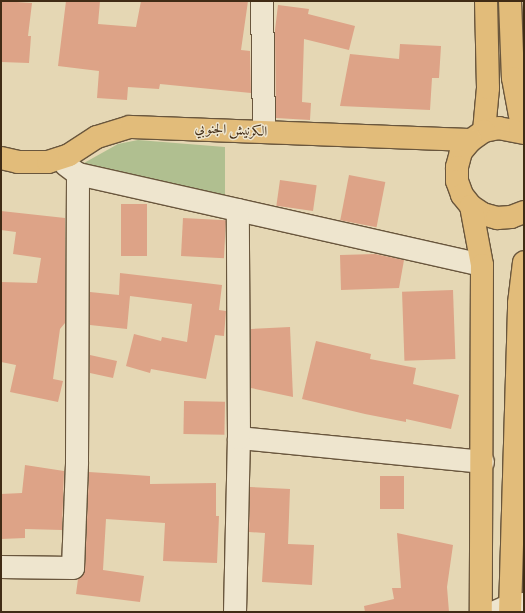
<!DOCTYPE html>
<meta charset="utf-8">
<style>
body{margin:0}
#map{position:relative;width:525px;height:613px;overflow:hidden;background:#e5d7b4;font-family:"IM FELL Double Pica",Amiri,serif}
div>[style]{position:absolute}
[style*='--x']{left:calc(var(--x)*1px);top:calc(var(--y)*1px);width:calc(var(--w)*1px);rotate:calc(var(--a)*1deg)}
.green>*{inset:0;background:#b0bf90}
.building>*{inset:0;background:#dda387;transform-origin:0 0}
.roads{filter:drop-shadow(1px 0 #69563d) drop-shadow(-1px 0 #69563d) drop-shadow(0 1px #69563d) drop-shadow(0 -1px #69563d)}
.minor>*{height:22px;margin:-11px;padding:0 11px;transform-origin:11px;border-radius:11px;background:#eee5ce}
.major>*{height:22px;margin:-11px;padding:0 11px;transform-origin:11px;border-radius:11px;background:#e2bc7a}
span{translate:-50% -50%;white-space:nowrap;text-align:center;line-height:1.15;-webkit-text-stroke:3px #eee5ce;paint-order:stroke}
.street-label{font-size:14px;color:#402b15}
.frame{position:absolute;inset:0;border:2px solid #402b15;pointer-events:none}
</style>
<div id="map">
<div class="green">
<i style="clip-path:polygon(138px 140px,225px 147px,225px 195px,84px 163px,118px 144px)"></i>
</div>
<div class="building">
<i style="clip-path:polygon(1px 1px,32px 3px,28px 36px,31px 36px,29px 63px,1px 62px)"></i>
<i style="clip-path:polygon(66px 1px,100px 1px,98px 24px,136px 27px,141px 1px,248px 1px,241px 50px,250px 51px,251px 93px,160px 84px,159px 89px,128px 87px,127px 100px,97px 98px,99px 71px,58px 66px)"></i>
<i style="clip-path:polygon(278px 5px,309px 9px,308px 14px,355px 26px,349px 50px,304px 39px,302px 102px,311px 103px,310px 120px,276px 118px,275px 30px)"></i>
<i style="clip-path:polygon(400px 44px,441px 46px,439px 78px,432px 78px,430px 110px,340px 106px,350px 54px,399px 59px)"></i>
<i style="left:349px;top:175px;width:37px;height:46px;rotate:11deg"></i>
<i style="left:280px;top:180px;width:37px;height:26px;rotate:8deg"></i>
<i style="left:121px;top:204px;width:26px;height:52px"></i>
<i style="clip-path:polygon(1px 211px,65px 218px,65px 323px,60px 329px,53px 379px,63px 381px,58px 402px,10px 392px,16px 365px,1px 362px,1px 282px,37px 283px,41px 258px,13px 254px,16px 232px,1px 230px)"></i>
<i style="left:183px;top:218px;width:43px;height:38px;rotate:3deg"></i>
<i style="clip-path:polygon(375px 254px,404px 260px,399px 288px,341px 290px,340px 255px)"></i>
<i style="clip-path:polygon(120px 273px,222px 285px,219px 310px,226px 311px,224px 336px,215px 335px,206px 379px,151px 369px,150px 373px,126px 366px,134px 334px,161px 341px,162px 337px,187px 342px,192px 304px,130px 296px,127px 329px,90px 325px,90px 292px,119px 295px)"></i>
<i style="left:453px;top:290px;width:69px;height:51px;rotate:88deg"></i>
<i style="clip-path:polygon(290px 327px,293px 397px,251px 388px,251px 329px)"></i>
<i style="clip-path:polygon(316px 341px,371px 354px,370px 359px,416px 368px,413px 384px,459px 395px,451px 429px,406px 419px,406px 422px,365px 414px,302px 399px)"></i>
<i style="clip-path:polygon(90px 355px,117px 361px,113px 378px,90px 373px)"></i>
<i style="left:184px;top:401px;width:41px;height:33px;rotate:1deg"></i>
<i style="clip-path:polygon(25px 465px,64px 471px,62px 530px,25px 529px,25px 538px,1px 539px,1px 494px,22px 493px)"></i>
<i style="clip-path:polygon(89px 472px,150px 476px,150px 484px,216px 483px,216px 516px,219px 516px,217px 563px,163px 561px,165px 523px,106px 519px,103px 570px,144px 576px,140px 602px,76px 594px,78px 579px,85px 568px)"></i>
<i style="left:380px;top:476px;width:24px;height:33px"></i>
<i style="clip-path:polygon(250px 487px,290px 489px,288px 544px,314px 545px,312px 585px,262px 582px,265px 533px,249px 532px)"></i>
<i style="clip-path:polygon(397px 533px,453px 545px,447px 587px,449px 612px,365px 612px,364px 606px,394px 599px,392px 588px,401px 588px)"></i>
</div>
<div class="roads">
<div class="minor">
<i style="--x:262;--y:1;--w:131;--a:89.1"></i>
<i style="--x:66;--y:165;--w:15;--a:37"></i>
<i style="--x:78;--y:174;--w:414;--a:12.7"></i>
<i style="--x:239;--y:438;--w:245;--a:5.6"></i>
<i style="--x:1;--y:567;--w:72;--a:0.8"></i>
<i style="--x:73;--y:568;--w:106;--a:-87.8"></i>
<i style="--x:77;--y:462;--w:288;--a:-89.8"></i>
<i style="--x:235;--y:612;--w:174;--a:-88.7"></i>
<i style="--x:239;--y:438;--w:228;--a:-90.3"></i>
<i style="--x:495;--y:612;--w:17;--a:-24"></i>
<i style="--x:511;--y:605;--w:13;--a:-4"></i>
</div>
<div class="major">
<i style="--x:510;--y:1;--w:77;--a:87.8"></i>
<i style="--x:513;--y:78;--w:55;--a:79.5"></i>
<i style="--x:484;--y:131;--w:43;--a:-84.7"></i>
<i style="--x:488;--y:88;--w:87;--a:-91.3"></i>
<i style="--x:524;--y:133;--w:25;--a:-169"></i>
<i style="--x:499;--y:128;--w:15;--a:169"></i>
<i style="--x:484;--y:131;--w:16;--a:145"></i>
<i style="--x:471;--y:140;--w:16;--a:130"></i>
<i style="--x:461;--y:152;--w:16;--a:105"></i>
<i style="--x:457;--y:167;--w:14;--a:90"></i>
<i style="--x:457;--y:181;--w:15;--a:70"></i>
<i style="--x:462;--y:195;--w:14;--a:51"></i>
<i style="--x:471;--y:206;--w:14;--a:34"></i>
<i style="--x:483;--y:214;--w:15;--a:16"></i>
<i style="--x:497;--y:218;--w:14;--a:-4"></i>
<i style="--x:511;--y:217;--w:14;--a:-21"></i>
<i style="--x:1;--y:158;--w:17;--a:13"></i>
<i style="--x:18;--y:162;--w:30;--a:0"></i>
<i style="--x:48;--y:162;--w:22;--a:-18"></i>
<i style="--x:69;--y:155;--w:33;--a:-33"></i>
<i style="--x:97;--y:137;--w:34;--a:-17"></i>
<i style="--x:130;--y:127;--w:341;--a:2.2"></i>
<i style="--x:471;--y:206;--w:60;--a:79.4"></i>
<i style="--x:482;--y:265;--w:347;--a:90.2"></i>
<i style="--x:510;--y:612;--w:309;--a:-88.3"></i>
<i style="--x:519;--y:303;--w:41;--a:-83"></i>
</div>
</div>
<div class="street-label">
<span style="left:231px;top:130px;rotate:3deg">الكرنيش الجنوبي</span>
</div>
<div class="frame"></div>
</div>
